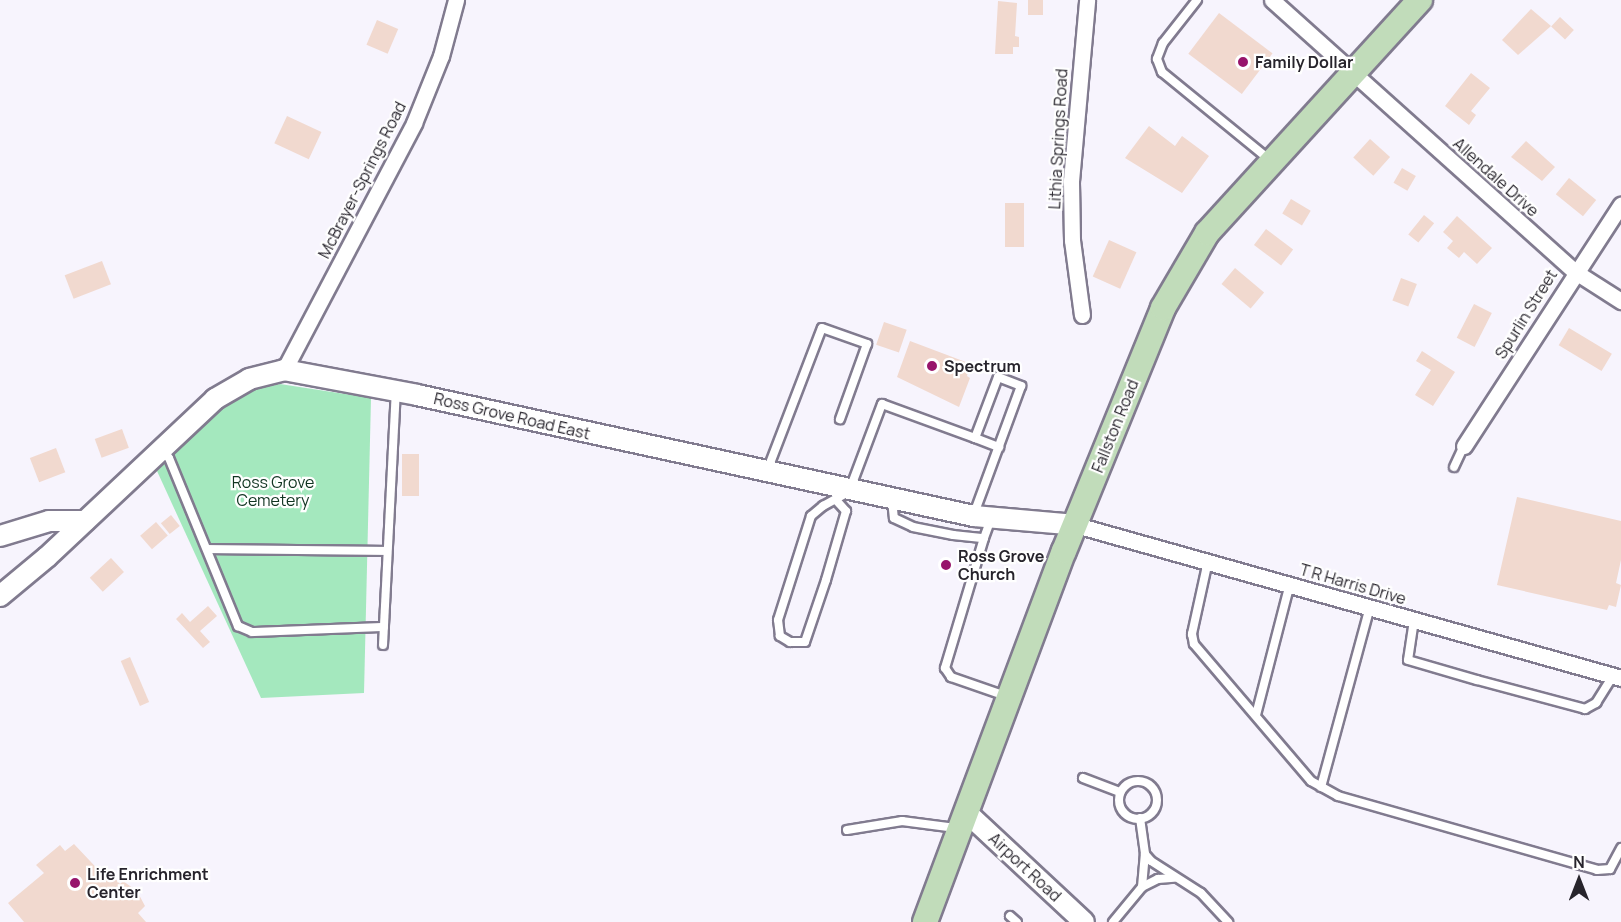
<!DOCTYPE html>
<style>
body{margin:0}
#map{position:relative;width:1621px;height:922px;overflow:hidden;background:#f7f4fd;font-family:Manrope,sans-serif}
div>[style]{position:absolute}
[style*='--x']{left:calc(var(--x)*1px);top:calc(var(--y)*1px);width:calc(var(--w)*1px);rotate:calc(var(--a)*1deg)}
.green>*{inset:0;background:#a4e8be}
.building>*{inset:0;background:#f1d9cf;transform-origin:0 0}
.roads{filter:drop-shadow(2px 0 #817b8f) drop-shadow(-2px 0 #817b8f) drop-shadow(0 2px #817b8f) drop-shadow(0 -2px #817b8f)}
.service>*{height:8px;margin:-4px;padding:0 4px;transform-origin:4px;border-radius:4px;background:#fff}
.service>.ring{margin:-4px;padding:0;box-sizing:content-box;background:none;border:8px solid #fff;border-radius:50%}
.minor>*{height:15px;margin:-7.5px;padding:0 7.5px;transform-origin:7.5px;border-radius:7.5px;background:#fff}
.tertiary>*{height:20px;margin:-10px;padding:0 10px;transform-origin:10px;border-radius:10px;background:#fff}
.primary>*{height:24px;margin:-12px;padding:0 12px;transform-origin:12px;border-radius:12px;background:#c1dcba}
.dots>*{width:16px;height:16px;translate:-50% -50%;box-sizing:border-box;border:3px solid #fff;border-radius:50%}
span{translate:-50% -50%;white-space:nowrap;text-align:center;line-height:1.15;-webkit-text-stroke:4.5px #fff;paint-order:stroke}
.poi-label{font-size:16px;color:#27242c;font-weight:700}
.left{translate:0 -50%;text-align:left}
.street-label{font-size:16px;color:#27242c}
.park-label{font-size:16px;color:#113522}
.north{position:absolute;left:1549px;top:850px;width:60px;height:60px;-webkit-text-stroke:4px #fff;paint-order:stroke;rotate:0deg;font-size:16px;font-weight:700;line-height:24px;text-align:center;color:#27242c}
.north::after{content:'';display:block;margin:auto;width:21px;height:27px;background:#27242c;clip-path:polygon(50% 0,100% 100%,50% 72%,0 100%)}
</style>
<div id="map">
<div class="green">
<i style="clip-path:polygon(280px 384px,371px 398px,364px 693px,261px 698px,157px 471px,219px 409px,248px 391px)"></i>
</div>
<div class="building">
<i style="left:1028px;top:0;width:15px;height:15px"></i>
<i style="clip-path:polygon(998px 1px,1017px 3px,1015px 36px,1019px 37px,1019px 47px,1013px 47px,1013px 54px,995px 54px)"></i>
<i style="clip-path:polygon(1531px 9px,1551px 26px,1518px 55px,1502px 40px)"></i>
<i style="left:1219px;top:13px;width:67px;height:51px;rotate:37deg"></i>
<i style="left:1560px;top:17px;width:19px;height:13px;rotate:43deg"></i>
<i style="left:377px;top:20px;width:23px;height:27px;rotate:23deg"></i>
<i style="clip-path:polygon(1471px 73px,1490px 88px,1471px 111px,1476px 115px,1469px 125px,1445px 106px)"></i>
<i style="left:287px;top:116px;width:38px;height:30px;rotate:25deg"></i>
<i style="clip-path:polygon(1149px 126px,1175px 146px,1182px 136px,1209px 156px,1182px 193px,1125px 158px)"></i>
<i style="left:1370px;top:139px;width:27px;height:25px;rotate:42deg"></i>
<i style="clip-path:polygon(1526px 141px,1555px 167px,1542px 181px,1511px 157px)"></i>
<i style="left:1402px;top:168px;width:16px;height:17px;rotate:30deg"></i>
<i style="left:1569px;top:178px;width:35px;height:21px;rotate:39deg"></i>
<i style="left:1291px;top:199px;width:23px;height:17px;rotate:31deg"></i>
<i style="left:1005px;top:203px;width:19px;height:44px"></i>
<i style="left:1424px;top:215px;width:13px;height:25px;rotate:39deg"></i>
<i style="clip-path:polygon(1457px 216px,1492px 248px,1477px 264px,1464px 252px,1459px 258px,1447px 248px,1453px 241px,1443px 232px)"></i>
<i style="left:1266px;top:229px;width:34px;height:20px;rotate:37deg"></i>
<i style="left:1109px;top:240px;width:30px;height:40px;rotate:24deg"></i>
<i style="left:102px;top:261px;width:25px;height:40px;rotate:69deg"></i>
<i style="left:1235px;top:268px;width:38px;height:21px;rotate:40deg"></i>
<i style="left:1401px;top:278px;width:17px;height:24px;rotate:21deg"></i>
<i style="left:1474px;top:304px;width:20px;height:38px;rotate:27deg"></i>
<i style="left:884px;top:322px;width:24px;height:24px;rotate:19deg"></i>
<i style="left:1569px;top:328px;width:50px;height:20px;rotate:31deg"></i>
<i style="clip-path:polygon(910px 341px,971px 364px,967px 376px,970px 378px,959px 407px,897px 377px)"></i>
<i style="clip-path:polygon(1422px 351px,1455px 372px,1433px 406px,1415px 395px,1431px 370px,1416px 361px)"></i>
<i style="left:122px;top:429px;width:20px;height:29px;rotate:70deg"></i>
<i style="left:56px;top:448px;width:26px;height:28px;rotate:69deg"></i>
<i style="left:402px;top:454px;width:17px;height:42px"></i>
<i style="clip-path:polygon(1517px 497px,1621px 521px,1621px 560px,1616px 583px,1621px 585px,1616px 607px,1609px 605px,1607px 610px,1497px 585px)"></i>
<i style="left:171px;top:515px;width:14px;height:13px;rotate:51deg"></i>
<i style="left:156px;top:522px;width:18px;height:21px;rotate:49deg"></i>
<i style="left:111px;top:558px;width:19px;height:29px;rotate:47deg"></i>
<i style="clip-path:polygon(208px 606px,217px 616px,200px 631px,210px 642px,203px 648px,176px 619px,182px 613px,190px 622px)"></i>
<i style="left:130px;top:657px;width:49px;height:10px;rotate:67deg"></i>
<i style="clip-path:polygon(74px 844px,107px 879px,112px 875px,120px 884px,123px 881px,137px 891px,145px 906px,138px 913px,146px 922px,24px 922px,8px 903px,44px 873px,36px 865px,60px 845px,65px 851px)"></i>
</div>
<div class="roads">
<div class="service">
<i style="--x:1197;--y:0;--w:55;--a:128.3"></i>
<i style="--x:1163;--y:43;--w:17;--a:111"></i>
<i style="--x:1157;--y:59;--w:14;--a:69"></i>
<i style="--x:1162;--y:72;--w:139;--a:39.2"></i>
<i style="--x:975;--y:438;--w:26;--a:21"></i>
<i style="--x:161;--y:450;--w:11;--a:45"></i>
<i style="--x:169;--y:458;--w:182;--a:67.7"></i>
<i style="--x:238;--y:626;--w:15;--a:23"></i>
<i style="--x:252;--y:632;--w:132;--a:-2.2"></i>
<i style="--x:1454;--y:467;--w:23;--a:-65"></i>
<i style="--x:767;--y:471;--w:153;--a:-69"></i>
<i style="--x:822;--y:328;--w:48;--a:19.6"></i>
<i style="--x:867;--y:344;--w:80;--a:109.8"></i>
<i style="--x:850;--y:489;--w:91;--a:-69.4"></i>
<i style="--x:882;--y:404;--w:99;--a:20.1"></i>
<i style="--x:975;--y:438;--w:65;--a:-69.3"></i>
<i style="--x:998;--y:377;--w:25;--a:21"></i>
<i style="--x:1021;--y:386;--w:136;--a:110.2"></i>
<i style="--x:836;--y:500;--w:15;--a:48"></i>
<i style="--x:846;--y:511;--w:72;--a:106.2"></i>
<i style="--x:826;--y:580;--w:65;--a:108.7"></i>
<i style="--x:805;--y:642;--w:15;--a:180"></i>
<i style="--x:790;--y:642;--w:12;--a:-149"></i>
<i style="--x:780;--y:636;--w:16;--a:-97"></i>
<i style="--x:778;--y:620;--w:109;--a:-72.4"></i>
<i style="--x:811;--y:516;--w:16;--a:-40"></i>
<i style="--x:823;--y:506;--w:29;--a:-29"></i>
<i style="--x:892;--y:500;--w:18;--a:84"></i>
<i style="--x:894;--y:518;--w:21;--a:25"></i>
<i style="--x:913;--y:527;--w:41;--a:11.3"></i>
<i style="--x:953;--y:535;--w:31;--a:6"></i>
<i style="--x:984;--y:538;--w:20;--a:-70"></i>
<i style="--x:984;--y:538;--w:136;--a:106.7"></i>
<i style="--x:945;--y:668;--w:11;--a:56"></i>
<i style="--x:951;--y:677;--w:58;--a:19.1"></i>
<i style="--x:208;--y:549;--w:179;--a:0.6"></i>
<i style="--x:1208;--y:561;--w:75;--a:102.4"></i>
<i style="--x:1192;--y:634;--w:10;--a:79"></i>
<i style="--x:1194;--y:644;--w:180;--a:49.5"></i>
<i style="--x:1311;--y:781;--w:31;--a:29"></i>
<i style="--x:1338;--y:796;--w:269;--a:15.9"></i>
<i style="--x:1597;--y:870;--w:13;--a:-4"></i>
<i style="--x:1610;--y:869;--w:24;--a:-62"></i>
<i style="--x:1414;--y:620;--w:40;--a:98.5"></i>
<i style="--x:1408;--y:660;--w:72;--a:16.2"></i>
<i style="--x:1477;--y:680;--w:112;--a:15"></i>
<i style="--x:1585;--y:709;--w:13;--a:-29"></i>
<i style="--x:1596;--y:703;--w:32;--a:-58"></i>
<i style="--x:383;--y:645;--w:253;--a:-87.1"></i>
<i style="--x:1256;--y:715;--w:135;--a:-75.5"></i>
<i style="--x:1083;--y:778;--w:40;--a:21"></i>
<i class="ring" style="left:1119px;top:781px;width:30px;height:30px"></i>
<i style="--x:1321;--y:787;--w:187;--a:-74.8"></i>
<i style="--x:1140;--y:818;--w:36;--a:82"></i>
<i style="--x:1145;--y:854;--w:9;--a:49"></i>
<i style="--x:1151;--y:861;--w:59;--a:32.6"></i>
<i style="--x:1201;--y:893;--w:40;--a:47"></i>
<i style="--x:847;--y:830;--w:56;--a:-9.3"></i>
<i style="--x:902;--y:821;--w:54;--a:7.4"></i>
<i style="--x:1142;--y:887;--w:33;--a:-85"></i>
<i style="--x:1010;--y:916;--w:9;--a:41"></i>
<i style="--x:1113;--y:922;--w:45;--a:-50.4"></i>
<i style="--x:1142;--y:887;--w:18;--a:-27"></i>
<i style="--x:1158;--y:879;--w:16;--a:-4"></i>
</div>
<div class="minor">
<i style="--x:1272;--y:0;--w:406;--a:41.9"></i>
<i style="--x:1574;--y:271;--w:56;--a:32.6"></i>
<i style="--x:1082;--y:315;--w:76;--a:-97.6"></i>
<i style="--x:1072;--y:240;--w:59;--a:-91"></i>
<i style="--x:1071;--y:181;--w:182;--a:-84.9"></i>
<i style="--x:284;--y:370;--w:279;--a:-62.2"></i>
<i style="--x:414;--y:123;--w:72;--a:-68.1"></i>
<i style="--x:441;--y:56;--w:58;--a:-75"></i>
<i style="--x:1464;--y:446;--w:288;--a:-57"></i>
<i style="--x:1076;--y:525;--w:566;--a:15.68"></i>
</div>
<div class="tertiary">
<i style="--x:0;--y:536;--w:51;--a:-17"></i>
<i style="--x:49;--y:521;--w:36;--a:0"></i>
<i style="--x:0;--y:596;--w:61;--a:-39.7"></i>
<i style="--x:47;--y:557;--w:231;--a:-43.2"></i>
<i style="--x:215;--y:399;--w:39;--a:-30"></i>
<i style="--x:249;--y:379;--w:36;--a:-14"></i>
<i style="--x:284;--y:370;--w:135;--a:10.6"></i>
<i style="--x:417;--y:395;--w:570;--a:12.26"></i>
<i style="--x:974;--y:516;--w:102;--a:5"></i>
<i style="--x:966;--y:812;--w:161;--a:43"></i>
</div>
<div class="primary">
<i style="--x:925;--y:922;--w:396;--a:-69.5"></i>
<i style="--x:1064;--y:551;--w:262;--a:-67.8"></i>
<i style="--x:1163;--y:308;--w:87;--a:-59.6"></i>
<i style="--x:1207;--y:233;--w:316;--a:-47.6"></i>
</div>
</div>
<div class="dots">
<i style="left:1243px;top:62px;background:#97146b"></i>
<i style="left:932px;top:366px;background:#97146b"></i>
<i style="left:946px;top:565px;background:#97146b"></i>
<i style="left:75px;top:883px;background:#97146b"></i>
</div>
<div class="poi-label">
<span class="left" style="left:1255px;top:62px">Family Dollar</span>
<span class="left" style="left:944px;top:366px">Spectrum</span>
<span class="left" style="left:958px;top:565px">Ross Grove<br>Church</span>
<span class="left" style="left:87px;top:883px">Life Enrichment<br>Center</span>
</div>
<div class="street-label">
<span style="left:1058px;top:139px;rotate:-87deg">Lithia Springs Road</span>
<span style="left:1496px;top:177px;rotate:42deg">Allendale Drive</span>
<span style="left:362px;top:180px;rotate:-63deg">McBrayer-Springs Road</span>
<span style="left:1526px;top:314px;rotate:-58deg">Spurlin Street</span>
<span style="left:512px;top:416px;rotate:13deg">Ross Grove Road East</span>
<span style="left:1115px;top:426px;rotate:-68deg">Fallston Road</span>
<span style="left:1353px;top:584px;rotate:16deg">T R Harris Drive</span>
<span style="left:1025px;top:867px;rotate:43deg">Airport Road</span>
</div>
<div class="park-label">
<span style="left:273px;top:491px">Ross Grove<br>Cemetery</span>
</div>
<div class="north">N</div>
</div>
